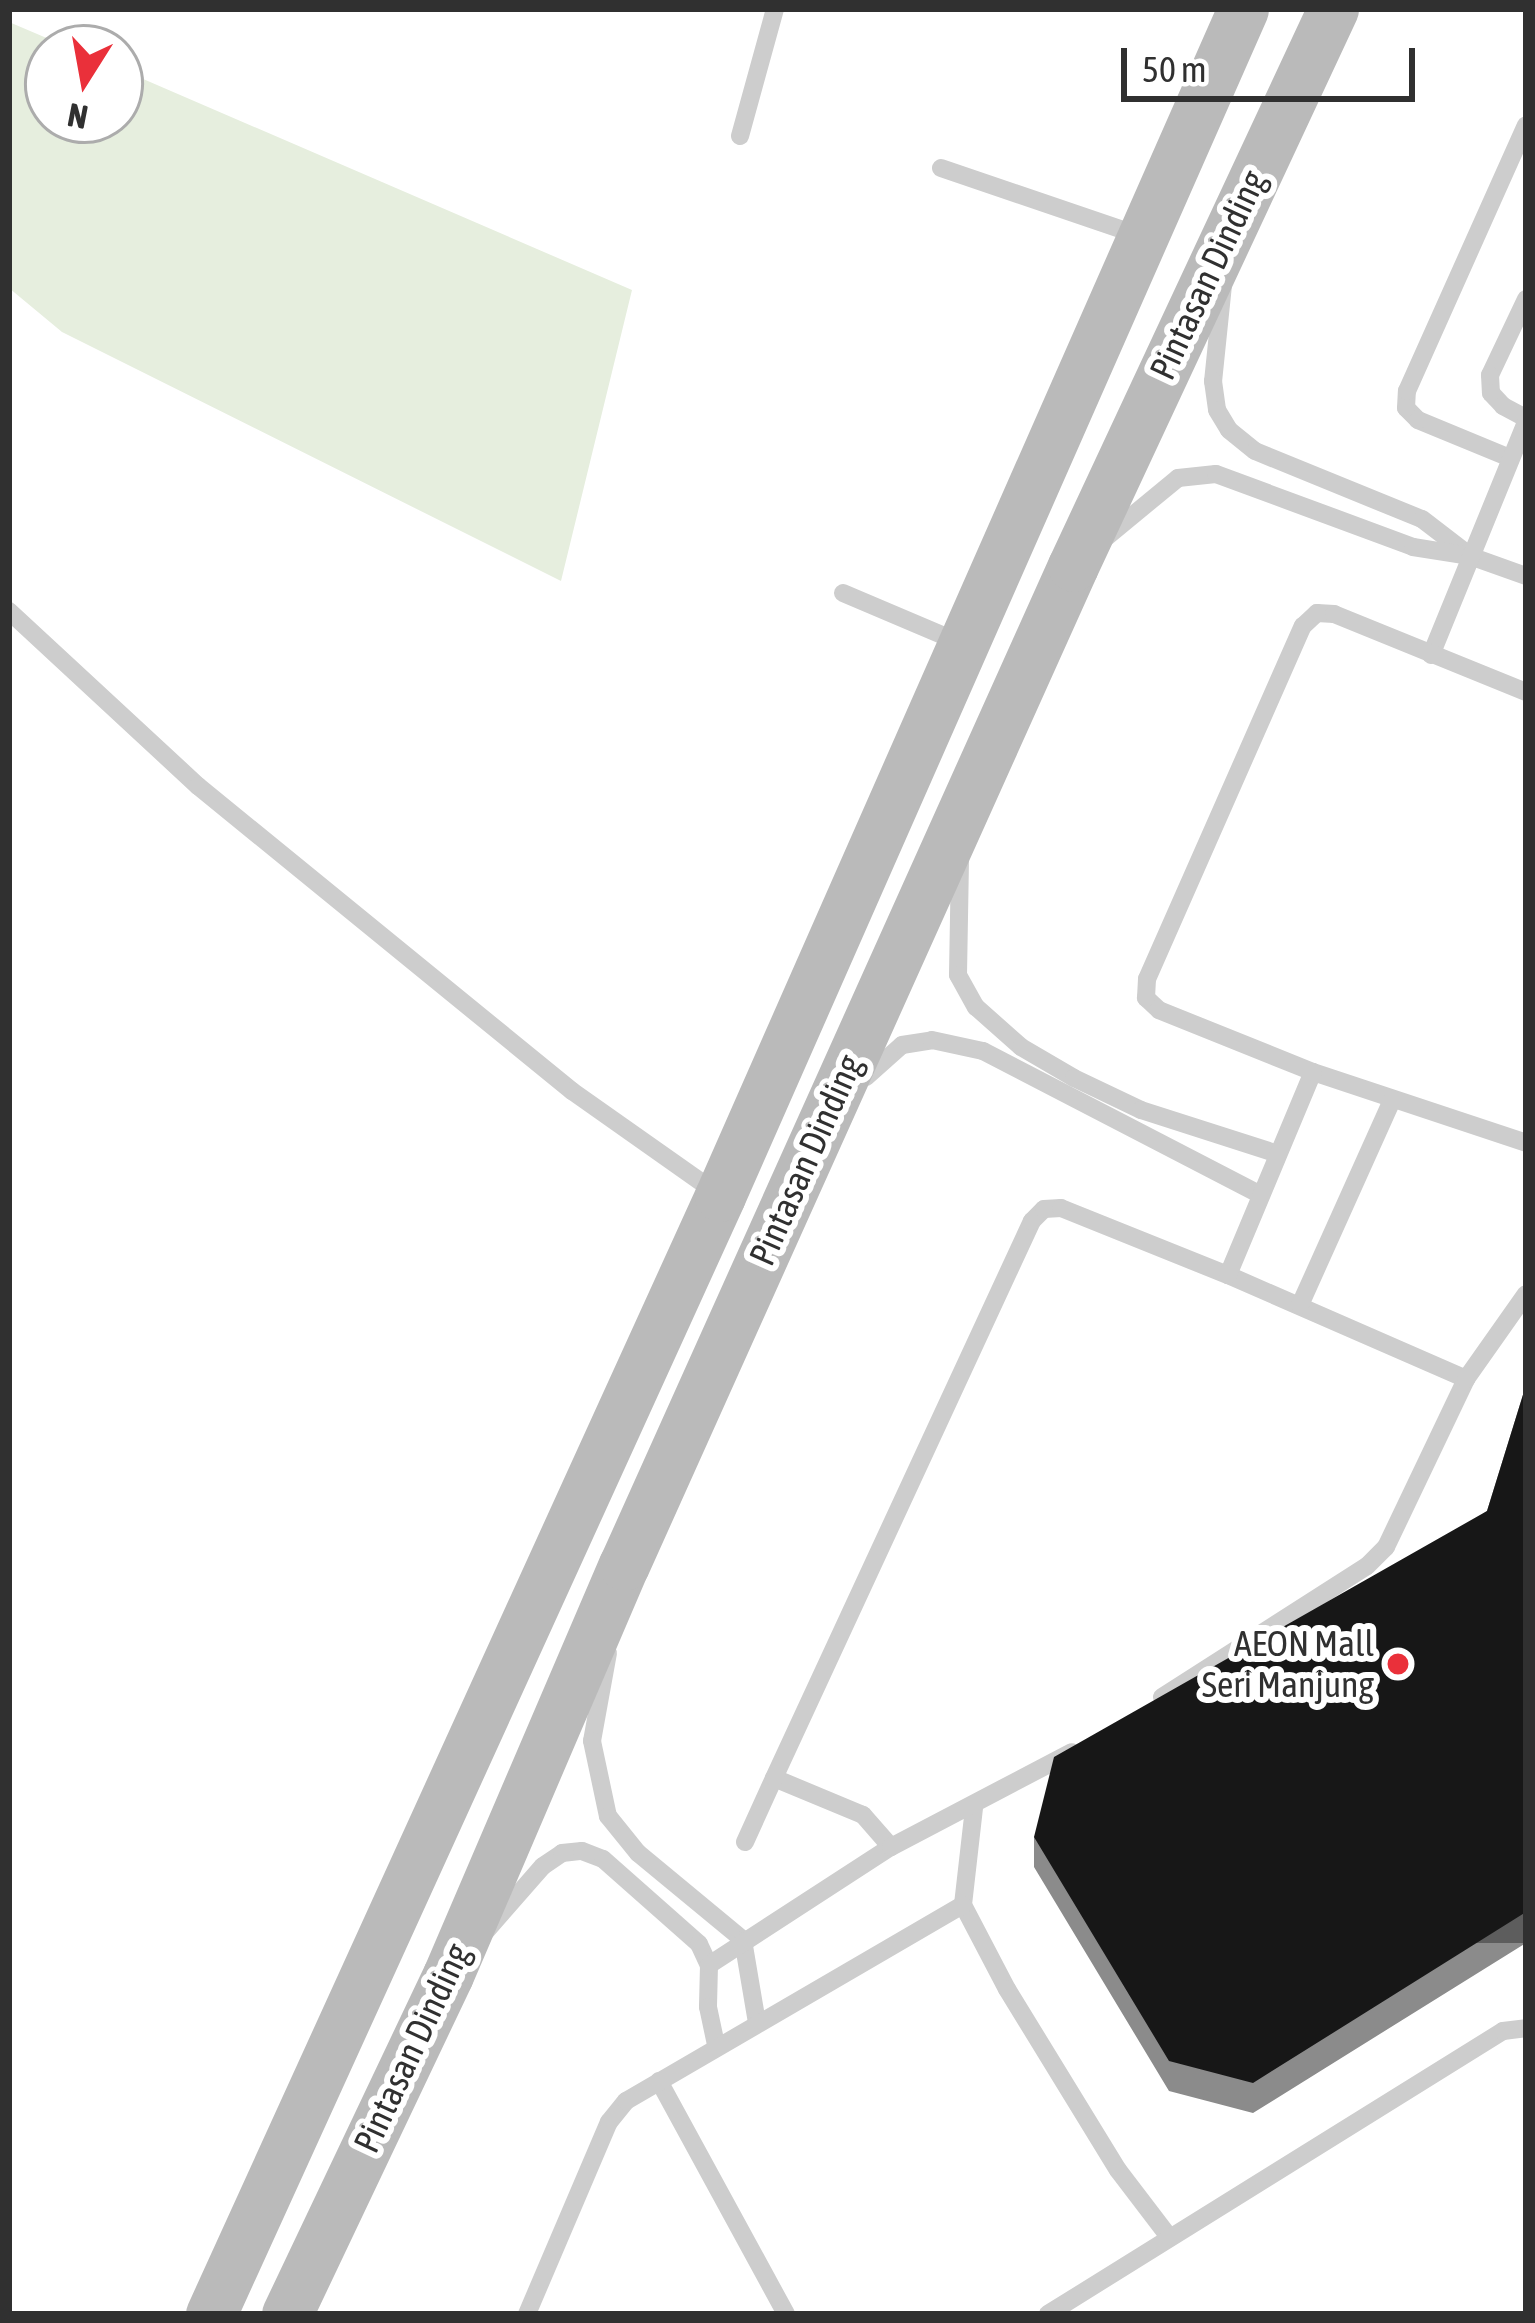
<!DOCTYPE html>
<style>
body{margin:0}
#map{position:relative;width:1535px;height:2323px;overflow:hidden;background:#fff;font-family:"Asap Condensed",sans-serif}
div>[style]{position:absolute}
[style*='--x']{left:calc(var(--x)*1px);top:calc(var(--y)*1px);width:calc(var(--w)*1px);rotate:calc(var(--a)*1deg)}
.green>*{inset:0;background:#e6eede}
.service>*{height:18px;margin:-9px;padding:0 9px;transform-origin:9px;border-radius:9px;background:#cdcdcd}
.secondary>*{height:51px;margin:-25.5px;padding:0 25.5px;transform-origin:25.5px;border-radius:25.5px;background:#bababa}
.wall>*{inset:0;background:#8b8b8b}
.shaded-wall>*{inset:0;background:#5d5d5d;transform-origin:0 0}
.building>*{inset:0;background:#171717}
.dots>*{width:33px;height:33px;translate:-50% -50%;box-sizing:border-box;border:6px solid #fff;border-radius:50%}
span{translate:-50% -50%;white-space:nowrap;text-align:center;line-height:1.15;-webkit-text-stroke:12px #fff;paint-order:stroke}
.street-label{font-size:36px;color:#303030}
.poi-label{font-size:36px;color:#303030}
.right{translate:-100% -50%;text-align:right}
.frame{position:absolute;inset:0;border:12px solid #303030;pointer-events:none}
.north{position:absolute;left:24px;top:24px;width:120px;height:120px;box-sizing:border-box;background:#fff;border:3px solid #acacac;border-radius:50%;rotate:191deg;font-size:33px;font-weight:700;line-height:48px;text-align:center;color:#303030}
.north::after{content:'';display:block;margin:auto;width:42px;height:54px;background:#ea303a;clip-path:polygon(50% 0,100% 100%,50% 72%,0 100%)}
.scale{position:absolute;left:1121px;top:48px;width:294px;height:54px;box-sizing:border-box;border:6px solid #303030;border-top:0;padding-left:15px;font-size:36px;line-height:42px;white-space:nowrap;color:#303030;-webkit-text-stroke:9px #fff;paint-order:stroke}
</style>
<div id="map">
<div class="green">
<i style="clip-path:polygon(9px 22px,70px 48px,48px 48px,48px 120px,120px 120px,120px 69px,632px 290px,561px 581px,62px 332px,9px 288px)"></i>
</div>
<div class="service">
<i style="--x:740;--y:136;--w:132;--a:-74.6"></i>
<i style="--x:941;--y:168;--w:211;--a:18.8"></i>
<i style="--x:1223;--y:285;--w:97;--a:95.9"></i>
<i style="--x:1213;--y:381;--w:29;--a:82"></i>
<i style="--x:1217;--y:410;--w:23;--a:59"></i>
<i style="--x:1229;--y:430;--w:33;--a:39"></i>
<i style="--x:1255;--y:451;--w:180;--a:22.2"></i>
<i style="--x:1422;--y:519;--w:59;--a:37.5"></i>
<i style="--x:1526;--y:299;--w:84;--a:115.3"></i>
<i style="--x:1490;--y:375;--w:18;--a:87"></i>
<i style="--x:1491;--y:393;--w:18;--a:47"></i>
<i style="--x:1503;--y:406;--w:26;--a:28"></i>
<i style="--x:1510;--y:458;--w:100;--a:-157.6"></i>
<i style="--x:1418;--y:420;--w:17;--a:-135"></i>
<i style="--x:1406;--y:408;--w:17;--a:-87"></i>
<i style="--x:1407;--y:391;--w:291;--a:-65.9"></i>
<i style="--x:1104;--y:539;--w:96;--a:-39.5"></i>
<i style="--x:1178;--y:478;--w:38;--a:-6"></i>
<i style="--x:1216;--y:474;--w:210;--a:20.3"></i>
<i style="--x:1413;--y:547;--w:58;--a:9"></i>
<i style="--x:1470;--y:556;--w:59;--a:19.7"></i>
<i style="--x:843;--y:593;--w:128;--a:23"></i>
<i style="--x:9;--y:611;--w:258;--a:42.8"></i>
<i style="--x:198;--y:786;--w:483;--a:39.2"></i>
<i style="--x:572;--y:1091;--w:179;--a:35.2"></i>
<i style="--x:1431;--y:655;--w:252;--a:-67.8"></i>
<i style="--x:960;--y:860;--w:115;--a:91"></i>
<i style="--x:958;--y:975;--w:37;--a:61"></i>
<i style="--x:976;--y:1007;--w:60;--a:41.6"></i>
<i style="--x:1021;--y:1047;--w:61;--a:30.3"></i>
<i style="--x:1074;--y:1078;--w:74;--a:25.5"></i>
<i style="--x:1141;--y:1110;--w:144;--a:17.8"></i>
<i style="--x:1313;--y:1072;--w:225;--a:18.4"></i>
<i style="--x:866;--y:1077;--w:48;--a:-41.6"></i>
<i style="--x:902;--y:1045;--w:30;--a:-9"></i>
<i style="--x:932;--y:1040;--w:52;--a:12.2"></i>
<i style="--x:983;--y:1051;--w:313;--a:27.4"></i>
<i style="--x:1228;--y:1275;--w:260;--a:23.6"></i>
<i style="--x:1300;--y:1305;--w:225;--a:-65.8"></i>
<i style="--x:608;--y:1653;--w:89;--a:100.3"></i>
<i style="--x:592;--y:1741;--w:77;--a:78"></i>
<i style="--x:608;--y:1816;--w:48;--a:51"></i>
<i style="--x:638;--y:1853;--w:136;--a:39.6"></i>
<i style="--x:743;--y:1940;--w:84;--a:80.4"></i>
<i style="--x:1162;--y:1697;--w:243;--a:-32.6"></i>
<i style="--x:1367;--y:1566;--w:27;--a:-45"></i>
<i style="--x:1386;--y:1547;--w:186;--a:-64.5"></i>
<i style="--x:1466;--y:1379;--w:104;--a:-54.8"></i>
<i style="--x:974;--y:1808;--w:98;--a:96.5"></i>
<i style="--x:963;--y:1905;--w:95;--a:62.4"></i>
<i style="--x:1007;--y:1989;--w:212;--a:58.5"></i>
<i style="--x:1118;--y:2170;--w:84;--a:52.7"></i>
<i style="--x:745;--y:1842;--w:70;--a:-65.6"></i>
<i style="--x:891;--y:1847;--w:43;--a:-131.2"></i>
<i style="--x:863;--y:1815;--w:96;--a:-157.4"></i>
<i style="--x:774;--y:1778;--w:614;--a:-65.15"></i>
<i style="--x:1032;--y:1221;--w:17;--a:-45"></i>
<i style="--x:1044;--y:1209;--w:17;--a:-3"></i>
<i style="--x:1061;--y:1208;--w:180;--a:21.9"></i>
<i style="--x:1228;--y:1275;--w:220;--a:-67.3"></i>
<i style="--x:1313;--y:1072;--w:166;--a:-158.1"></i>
<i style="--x:1159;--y:1010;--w:18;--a:-137"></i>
<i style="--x:1146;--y:998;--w:19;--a:-87"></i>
<i style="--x:1147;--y:979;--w:386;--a:-66.2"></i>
<i style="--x:1303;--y:626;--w:19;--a:-43"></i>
<i style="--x:1317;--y:613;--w:17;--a:3"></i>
<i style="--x:1334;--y:614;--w:207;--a:22.1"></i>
<i style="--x:486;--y:1931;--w:86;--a:-48.8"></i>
<i style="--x:543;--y:1866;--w:23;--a:-34"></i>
<i style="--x:562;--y:1853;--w:20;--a:-6"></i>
<i style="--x:582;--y:1851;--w:22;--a:21"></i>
<i style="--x:603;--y:1859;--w:128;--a:41.5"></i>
<i style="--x:699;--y:1944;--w:23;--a:65"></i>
<i style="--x:709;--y:1965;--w:42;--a:91.4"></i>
<i style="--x:708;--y:2007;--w:40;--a:78"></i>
<i style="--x:709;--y:1965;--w:217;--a:-33"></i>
<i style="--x:891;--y:1847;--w:204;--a:-27.7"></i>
<i style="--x:659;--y:2081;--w:265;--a:61.4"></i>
<i style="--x:527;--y:2314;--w:209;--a:-66.9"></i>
<i style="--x:609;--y:2122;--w:27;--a:-51"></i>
<i style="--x:626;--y:2101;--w:390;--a:-30.2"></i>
<i style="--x:1048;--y:2314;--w:536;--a:-31.88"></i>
<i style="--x:1503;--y:2031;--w:23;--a:-7"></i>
</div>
<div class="secondary">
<i style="--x:211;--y:2314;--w:1228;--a:-65.52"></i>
<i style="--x:720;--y:1196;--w:1297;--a:-66.22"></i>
<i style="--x:287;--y:2314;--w:375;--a:-64.6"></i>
<i style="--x:448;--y:1975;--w:446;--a:-66.8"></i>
<i style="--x:624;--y:1565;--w:1095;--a:-65.8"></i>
<i style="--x:1073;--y:566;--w:615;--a:-64.98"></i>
</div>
<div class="wall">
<i style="clip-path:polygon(1526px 1385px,1526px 1943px,1253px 2113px,1169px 2091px,1034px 1867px,1034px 1837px,1487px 1511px)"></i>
</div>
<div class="shaded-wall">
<i style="left:1526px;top:1912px;width:31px;height:322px;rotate:90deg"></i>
</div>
<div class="building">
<i style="clip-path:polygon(1526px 1385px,1526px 1912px,1253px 2083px,1169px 2061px,1034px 1837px,1054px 1757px,1487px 1511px)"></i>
</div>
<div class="dots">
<i style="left:1398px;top:1664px;background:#ea303a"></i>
</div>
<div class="street-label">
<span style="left:1208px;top:275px;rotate:-65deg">Pintasan Dinding</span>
<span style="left:806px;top:1160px;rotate:-66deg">Pintasan Dinding</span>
<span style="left:412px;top:2048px;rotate:-65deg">Pintasan Dinding</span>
</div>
<div class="poi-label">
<span class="right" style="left:1374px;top:1664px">AEON Mall<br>Seri Manjung</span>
</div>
<div class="frame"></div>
<div class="north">N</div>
<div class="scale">50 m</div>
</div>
